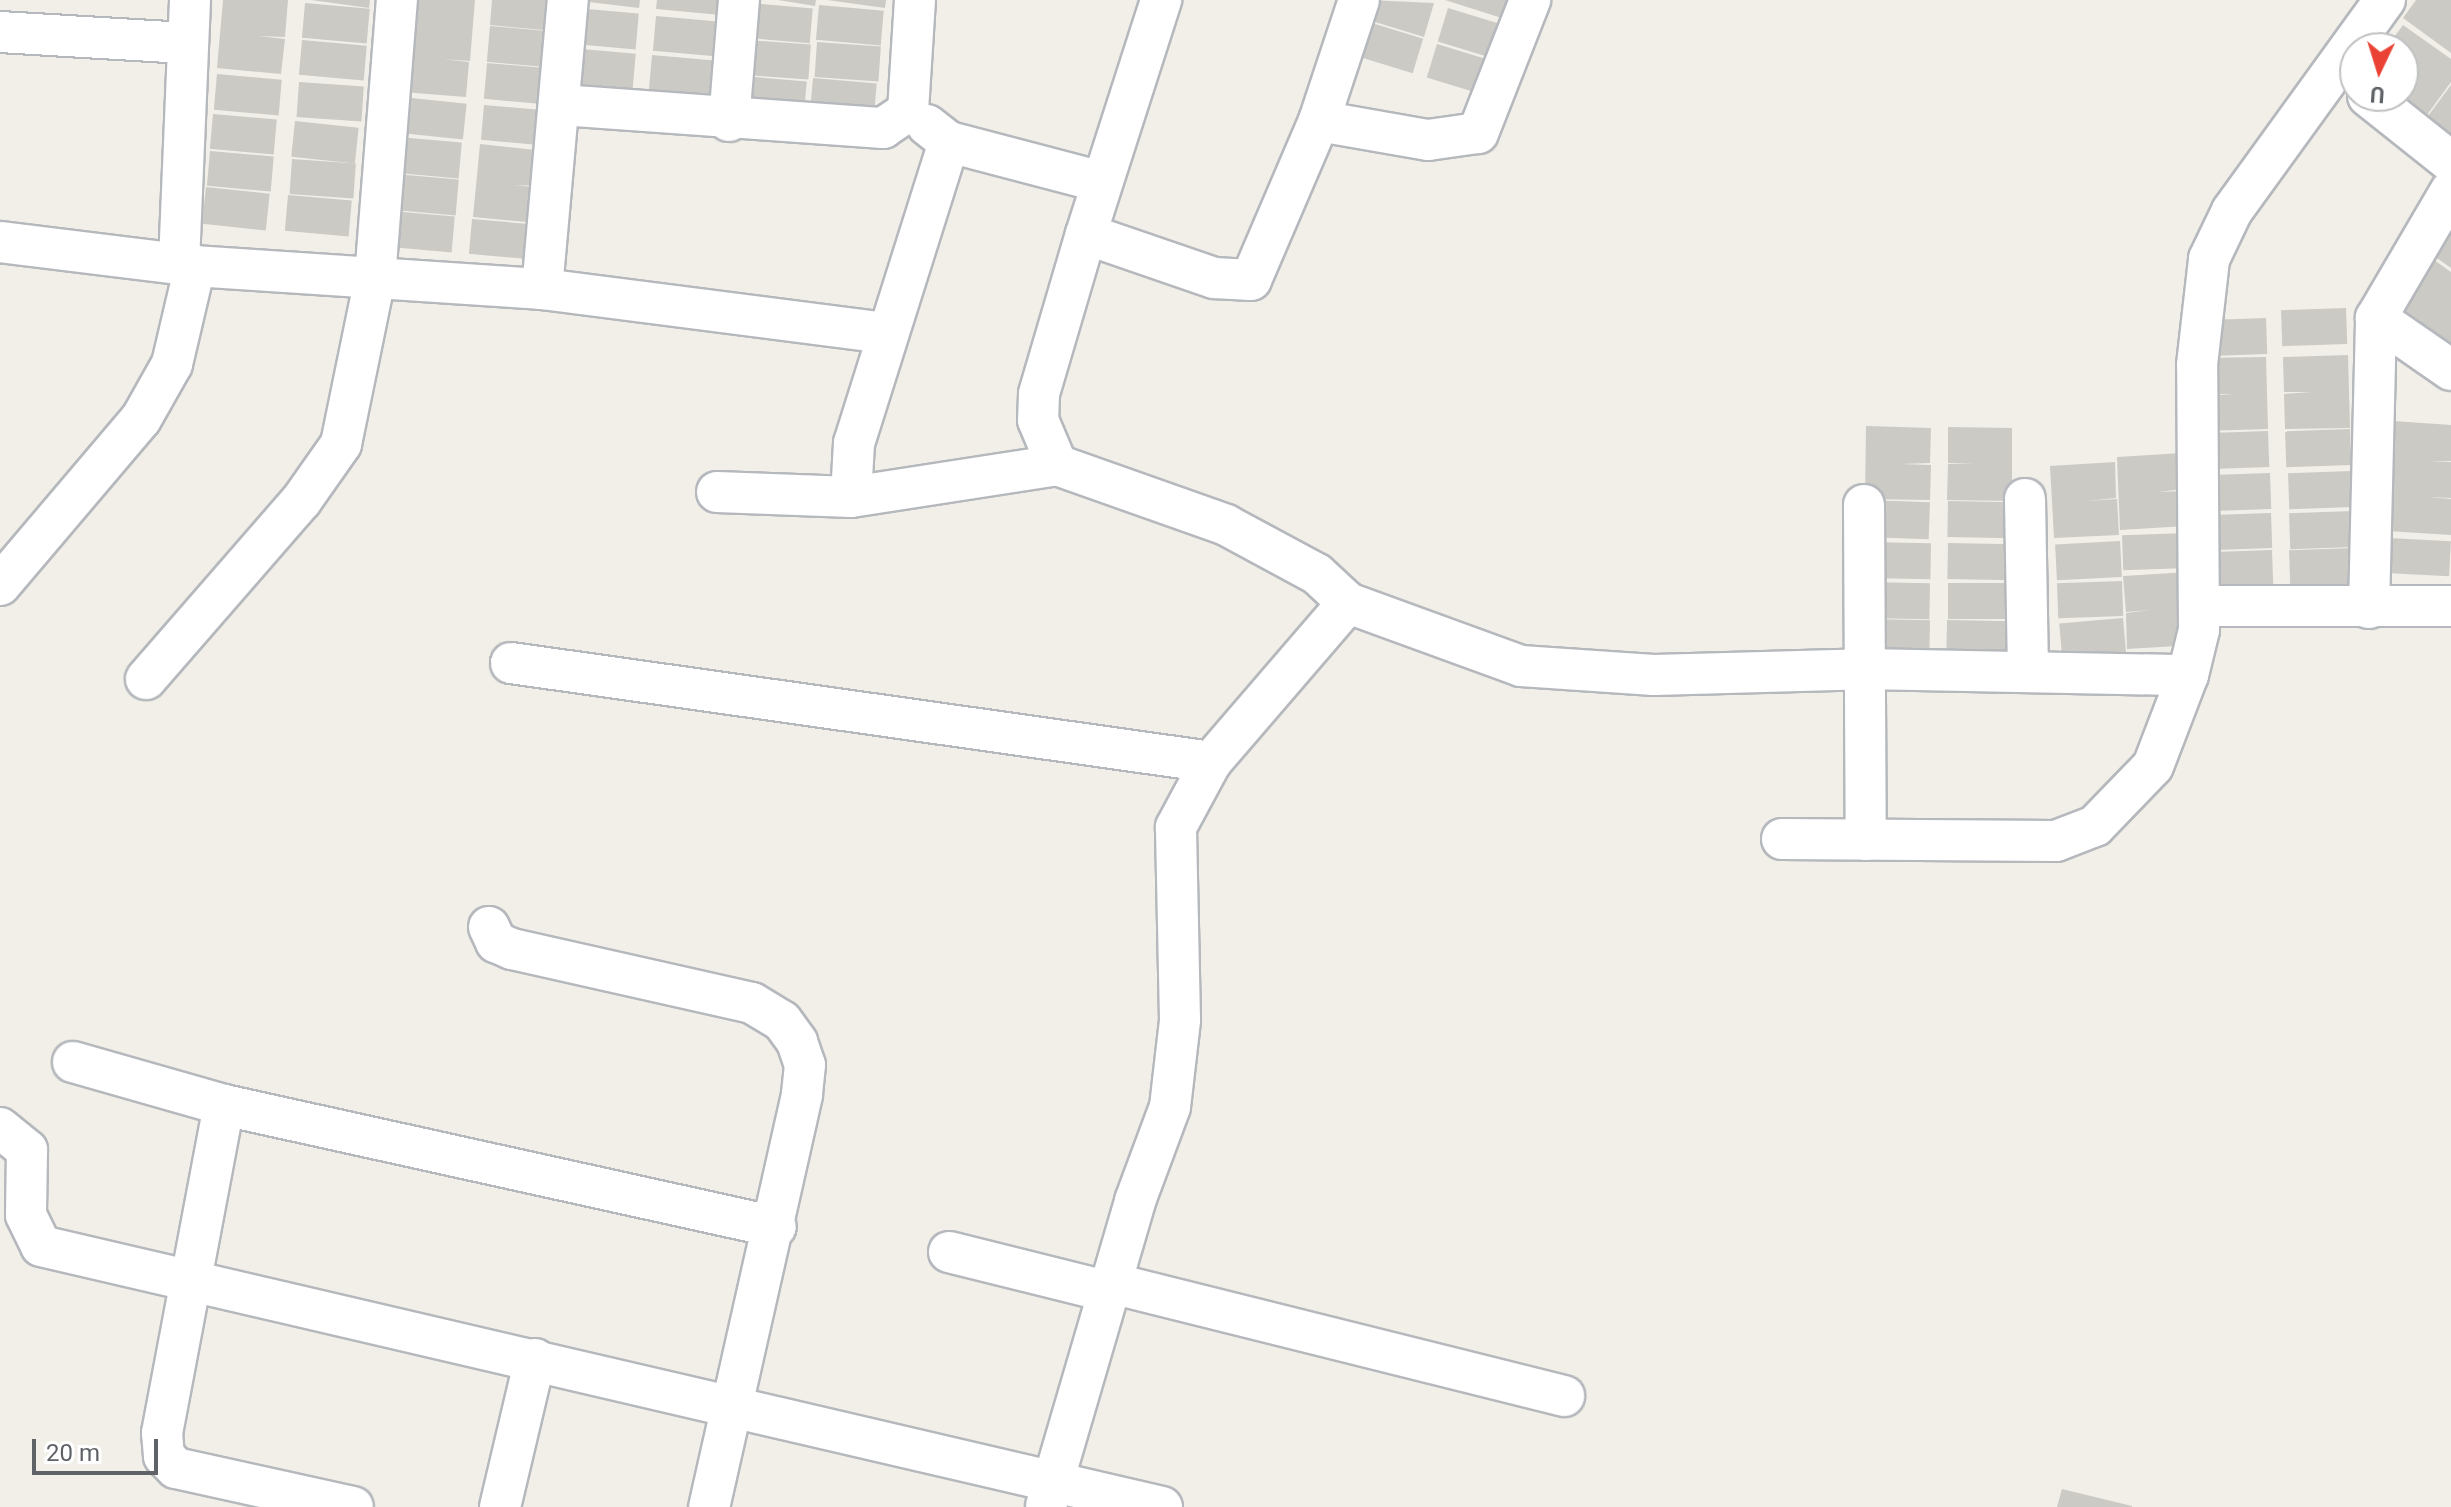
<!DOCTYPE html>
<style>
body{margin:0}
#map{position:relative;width:2451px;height:1507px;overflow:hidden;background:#f1efe8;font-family:Roboto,sans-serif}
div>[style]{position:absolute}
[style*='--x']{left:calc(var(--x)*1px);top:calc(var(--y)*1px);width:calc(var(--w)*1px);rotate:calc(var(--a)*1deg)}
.building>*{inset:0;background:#cccac5;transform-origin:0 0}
.roads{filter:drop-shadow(2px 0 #b5b8bc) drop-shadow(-2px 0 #b5b8bc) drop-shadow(0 2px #b5b8bc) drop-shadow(0 -2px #b5b8bc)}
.street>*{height:40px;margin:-20px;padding:0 20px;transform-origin:20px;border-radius:20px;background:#fff}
span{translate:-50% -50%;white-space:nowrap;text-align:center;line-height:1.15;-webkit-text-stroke:6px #fff;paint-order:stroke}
.north{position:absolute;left:2339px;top:32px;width:80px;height:80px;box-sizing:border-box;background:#fff;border:2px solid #bfc1c3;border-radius:50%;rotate:184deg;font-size:22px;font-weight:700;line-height:32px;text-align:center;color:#5f6368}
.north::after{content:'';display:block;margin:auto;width:28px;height:36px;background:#ea4335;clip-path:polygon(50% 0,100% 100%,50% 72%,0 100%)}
.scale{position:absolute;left:32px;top:1439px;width:126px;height:36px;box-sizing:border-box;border:4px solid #5f6368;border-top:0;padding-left:10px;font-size:24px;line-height:28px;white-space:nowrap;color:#5f6368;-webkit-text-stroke:6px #fff;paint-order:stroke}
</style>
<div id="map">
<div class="building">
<i style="clip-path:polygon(223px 0,288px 0,285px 37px,258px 36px,285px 39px,281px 74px,217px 68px)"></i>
<i style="clip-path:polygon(311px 0,370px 0,369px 8px)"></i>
<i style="clip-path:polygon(410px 0,475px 0,470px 61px,443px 59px,469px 62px,466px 97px,402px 92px)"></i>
<i style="clip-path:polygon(492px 0,557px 0,554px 31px,490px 25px)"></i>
<i style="clip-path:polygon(572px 0,640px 0,639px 8px)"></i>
<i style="clip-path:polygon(657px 0,722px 0,721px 15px,656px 9px)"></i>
<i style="clip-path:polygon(778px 0,816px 0,815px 6px)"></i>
<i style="clip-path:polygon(827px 0,886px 0,885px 8px)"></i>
<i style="clip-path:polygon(1368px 0,1434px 3px,1424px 37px,1362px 18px)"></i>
<i style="clip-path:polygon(1445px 0,1518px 0,1511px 21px)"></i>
<i style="clip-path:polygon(2416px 0,2451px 0,2451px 53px,2403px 18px)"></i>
<i style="left:305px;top:3px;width:65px;height:35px;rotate:5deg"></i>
<i style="left:750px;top:3px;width:63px;height:35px;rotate:5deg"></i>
<i style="left:819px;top:5px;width:65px;height:35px;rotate:5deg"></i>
<i style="left:575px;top:8px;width:64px;height:36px;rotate:5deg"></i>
<i style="left:1448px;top:8px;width:65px;height:35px;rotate:17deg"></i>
<i style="left:656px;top:16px;width:65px;height:35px;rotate:5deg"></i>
<i style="left:1362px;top:20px;width:64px;height:36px;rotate:17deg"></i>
<i style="clip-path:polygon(2403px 25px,2451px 59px,2451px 82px,2424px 119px,2392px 96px,2403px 96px,2403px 48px,2386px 48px)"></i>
<i style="left:490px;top:26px;width:65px;height:36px;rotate:5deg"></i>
<i style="left:302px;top:40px;width:65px;height:35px;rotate:5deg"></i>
<i style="left:746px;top:40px;width:65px;height:35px;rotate:4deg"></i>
<i style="left:817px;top:42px;width:64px;height:35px;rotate:4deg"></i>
<i style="left:1437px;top:44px;width:65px;height:35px;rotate:17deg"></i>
<i style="left:570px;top:48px;width:66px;height:36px;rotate:5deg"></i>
<i style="left:652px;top:55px;width:65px;height:36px;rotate:5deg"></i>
<i style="left:487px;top:63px;width:64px;height:36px;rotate:5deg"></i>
<i style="left:217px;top:74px;width:65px;height:36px;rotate:5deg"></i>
<i style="left:743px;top:76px;width:64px;height:36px;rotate:5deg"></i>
<i style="left:813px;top:78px;width:64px;height:36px;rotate:5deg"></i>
<i style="left:299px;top:82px;width:65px;height:35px;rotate:4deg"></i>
<i style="clip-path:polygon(2451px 85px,2451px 139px,2425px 120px)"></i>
<i style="left:402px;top:97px;width:65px;height:36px;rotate:6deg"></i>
<i style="left:484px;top:105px;width:64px;height:35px;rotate:5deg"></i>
<i style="left:213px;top:114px;width:64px;height:35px;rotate:5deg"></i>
<i style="left:295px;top:121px;width:64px;height:36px;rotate:6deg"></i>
<i style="left:398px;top:137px;width:64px;height:36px;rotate:5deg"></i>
<i style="clip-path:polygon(480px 144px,544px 151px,541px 186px,515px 185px,541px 188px,538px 223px,473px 217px)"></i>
<i style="left:210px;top:151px;width:64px;height:35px;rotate:5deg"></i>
<i style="left:292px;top:159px;width:64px;height:35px;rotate:4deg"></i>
<i style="left:395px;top:174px;width:64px;height:36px;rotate:5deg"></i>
<i style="left:206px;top:187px;width:64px;height:37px;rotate:6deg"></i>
<i style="left:288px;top:195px;width:64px;height:36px;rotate:5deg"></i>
<i style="left:391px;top:211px;width:64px;height:36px;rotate:5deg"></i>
<i style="clip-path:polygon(2451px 218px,2451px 268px,2427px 251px)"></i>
<i style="left:472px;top:219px;width:65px;height:35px;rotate:5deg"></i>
<i style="clip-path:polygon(2427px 255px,2451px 272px,2451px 352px,2388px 307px)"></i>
<i style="left:2346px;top:308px;width:36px;height:65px;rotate:88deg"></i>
<i style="left:2266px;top:318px;width:36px;height:65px;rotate:88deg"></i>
<i style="clip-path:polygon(2348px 355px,2350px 428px,2285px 429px,2284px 394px,2312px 392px,2284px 392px,2283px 357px)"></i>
<i style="clip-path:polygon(2266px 357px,2268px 429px,2203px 431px,2202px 396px,2234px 394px,2202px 394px,2202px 358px)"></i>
<i style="clip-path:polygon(2393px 421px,2451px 425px,2451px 461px,2429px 461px,2451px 462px,2451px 498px,2427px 497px,2451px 499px,2451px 535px,2387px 531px)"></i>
<i style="clip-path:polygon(1866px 426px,1931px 428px,1930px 463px,1900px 464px,1931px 465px,1930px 500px,1865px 499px)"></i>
<i style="clip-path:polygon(1948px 427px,2012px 428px,2012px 501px,1947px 500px,1948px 464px,1974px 464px,1948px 463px)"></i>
<i style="left:2350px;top:429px;width:36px;height:65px;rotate:88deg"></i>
<i style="left:2268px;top:431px;width:36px;height:65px;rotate:88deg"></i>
<i style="clip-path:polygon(2182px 453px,2183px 489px,2158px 492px,2183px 491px,2186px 526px,2120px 530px,2117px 457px)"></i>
<i style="clip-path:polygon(2115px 462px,2116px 498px,2086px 501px,2117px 499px,2119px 535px,2054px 538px,2050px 466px)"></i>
<i style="left:2352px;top:471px;width:36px;height:64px;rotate:88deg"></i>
<i style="left:2270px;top:473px;width:36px;height:65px;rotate:88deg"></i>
<i style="left:1865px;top:500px;width:65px;height:37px;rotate:2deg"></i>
<i style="left:1948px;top:501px;width:65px;height:36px;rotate:1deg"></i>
<i style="left:2353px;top:511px;width:36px;height:64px;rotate:88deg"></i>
<i style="left:2271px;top:513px;width:35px;height:65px;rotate:88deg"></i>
<i style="left:2187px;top:533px;width:35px;height:65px;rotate:88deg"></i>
<i style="left:2388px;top:538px;width:63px;height:35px;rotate:3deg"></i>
<i style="left:2120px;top:541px;width:36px;height:65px;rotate:87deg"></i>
<i style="left:1866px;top:542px;width:65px;height:36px;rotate:1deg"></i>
<i style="left:1948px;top:543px;width:65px;height:36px;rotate:1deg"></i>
<i style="left:2354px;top:548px;width:36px;height:65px;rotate:88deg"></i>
<i style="left:2272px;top:550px;width:36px;height:65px;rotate:88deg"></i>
<i style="clip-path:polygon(2189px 572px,2193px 645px,2127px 649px,2126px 613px,2151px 610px,2126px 612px,2123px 576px)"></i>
<i style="left:2122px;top:581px;width:35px;height:65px;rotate:88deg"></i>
<i style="left:1865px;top:582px;width:65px;height:36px;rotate:1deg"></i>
<i style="left:1948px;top:583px;width:65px;height:36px"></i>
<i style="left:2123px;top:618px;width:35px;height:64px;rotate:85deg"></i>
<i style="left:1865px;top:619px;width:65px;height:37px;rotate:1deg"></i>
<i style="left:1947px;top:620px;width:65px;height:36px;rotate:1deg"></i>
<i style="clip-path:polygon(2062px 1489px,2132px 1506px,2132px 1507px,2057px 1507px)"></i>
</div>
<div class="roads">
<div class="street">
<i style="--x:1359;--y:0;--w:127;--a:108.3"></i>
<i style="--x:1319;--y:121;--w:173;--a:113.2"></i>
<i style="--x:1251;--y:280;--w:37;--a:-177"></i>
<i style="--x:1214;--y:278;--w:135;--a:-161"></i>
<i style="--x:1086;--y:234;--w:167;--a:106.4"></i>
<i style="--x:1039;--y:394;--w:26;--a:92"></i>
<i style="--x:1038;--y:420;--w:49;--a:67.1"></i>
<i style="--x:1057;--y:465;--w:179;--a:19.5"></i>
<i style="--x:1226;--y:525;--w:103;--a:28.3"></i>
<i style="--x:1317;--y:574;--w:42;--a:43.1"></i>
<i style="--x:1348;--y:603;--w:184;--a:20"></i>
<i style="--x:1521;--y:666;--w:133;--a:3.9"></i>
<i style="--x:1654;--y:675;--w:210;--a:-1.6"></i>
<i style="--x:1864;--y:669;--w:324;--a:1.1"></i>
<i style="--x:2188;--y:675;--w:46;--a:-76.3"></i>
<i style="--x:2199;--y:630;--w:265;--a:-90.4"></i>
<i style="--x:2197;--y:365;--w:107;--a:-83.5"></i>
<i style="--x:2209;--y:259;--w:53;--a:-64.4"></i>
<i style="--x:2232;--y:211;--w:261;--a:-54.1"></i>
<i style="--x:0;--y:32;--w:186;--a:3.4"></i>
<i style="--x:2368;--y:96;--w:106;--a:38.5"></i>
<i style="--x:561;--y:105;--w:323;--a:4.1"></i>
<i style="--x:883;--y:128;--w:30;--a:-34"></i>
<i style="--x:908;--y:111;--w:111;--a:-86.4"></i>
<i style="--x:729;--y:121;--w:121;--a:-85.3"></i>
<i style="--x:1319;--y:121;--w:111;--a:9.9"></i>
<i style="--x:1428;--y:140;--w:50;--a:-8"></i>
<i style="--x:1478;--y:133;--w:143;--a:-68.6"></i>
<i style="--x:927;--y:125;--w:28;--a:38"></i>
<i style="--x:949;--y:142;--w:158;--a:14.7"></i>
<i style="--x:949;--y:142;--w:316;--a:107.5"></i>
<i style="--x:854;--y:443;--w:54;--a:93.2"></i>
<i style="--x:851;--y:497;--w:208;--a:-8.8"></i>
<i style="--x:1086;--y:234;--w:246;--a:-72.2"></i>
<i style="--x:0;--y:242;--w:196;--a:7"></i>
<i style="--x:195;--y:266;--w:348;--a:3.8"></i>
<i style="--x:542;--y:289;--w:345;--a:7.3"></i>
<i style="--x:179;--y:263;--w:263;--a:-87.6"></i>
<i style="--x:542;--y:289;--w:290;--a:-84.9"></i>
<i style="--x:2376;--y:318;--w:91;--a:34.7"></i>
<i style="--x:717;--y:492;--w:134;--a:2.1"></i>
<i style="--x:2025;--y:499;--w:171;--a:89"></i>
<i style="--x:1864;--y:505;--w:335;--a:89.7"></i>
<i style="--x:0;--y:585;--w:218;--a:-49.7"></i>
<i style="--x:141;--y:419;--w:63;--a:-60.6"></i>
<i style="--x:172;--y:364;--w:101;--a:-76.8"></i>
<i style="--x:2199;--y:606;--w:252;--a:0"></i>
<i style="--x:2369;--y:608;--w:290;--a:-88.6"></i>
<i style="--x:2376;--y:318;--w:148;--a:-59.6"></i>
<i style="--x:511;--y:663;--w:707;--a:8.05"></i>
<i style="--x:146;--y:679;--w:236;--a:-49"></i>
<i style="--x:301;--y:501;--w:70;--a:-54.9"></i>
<i style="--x:341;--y:444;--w:169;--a:-78.4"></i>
<i style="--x:375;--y:278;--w:279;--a:-85.5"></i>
<i style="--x:1782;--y:839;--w:274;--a:0.4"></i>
<i style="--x:2056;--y:841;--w:42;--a:-21"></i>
<i style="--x:2095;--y:826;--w:83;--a:-46"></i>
<i style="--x:2153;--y:766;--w:97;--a:-69"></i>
<i style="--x:489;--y:927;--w:17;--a:65"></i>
<i style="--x:496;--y:942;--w:17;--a:24"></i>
<i style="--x:512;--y:949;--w:246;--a:12.7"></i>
<i style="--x:752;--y:1003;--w:35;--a:31"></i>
<i style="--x:782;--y:1021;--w:26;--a:54"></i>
<i style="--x:797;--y:1042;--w:24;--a:71"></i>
<i style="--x:805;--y:1065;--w:30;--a:96"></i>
<i style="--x:802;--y:1095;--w:422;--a:102.7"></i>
<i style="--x:73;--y:1062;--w:157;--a:15.9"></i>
<i style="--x:224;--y:1105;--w:565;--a:12.46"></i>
<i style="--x:224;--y:1105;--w:334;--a:100.7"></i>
<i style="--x:162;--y:1433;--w:23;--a:85"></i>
<i style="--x:164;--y:1456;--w:17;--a:45"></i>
<i style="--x:176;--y:1468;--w:181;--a:12.4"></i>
<i style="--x:0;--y:1128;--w:35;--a:39"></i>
<i style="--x:27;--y:1150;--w:65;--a:90.9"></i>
<i style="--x:26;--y:1215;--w:34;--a:64"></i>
<i style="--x:41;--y:1246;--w:1151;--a:13.11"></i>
<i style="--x:949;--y:1252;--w:165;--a:14"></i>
<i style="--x:1111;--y:1283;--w:467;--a:14"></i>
<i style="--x:1046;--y:1506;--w:318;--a:-73.7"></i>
<i style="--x:1135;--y:1201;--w:100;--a:-69.6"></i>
<i style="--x:1170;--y:1107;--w:88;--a:-83.4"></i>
<i style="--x:1180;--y:1020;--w:193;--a:-91.2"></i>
<i style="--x:1176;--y:827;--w:74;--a:-61.7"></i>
<i style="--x:1211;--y:762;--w:210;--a:-49.3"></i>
<i style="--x:500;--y:1507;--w:152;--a:-76.7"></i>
</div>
</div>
<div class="north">U</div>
<div class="scale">20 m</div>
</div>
